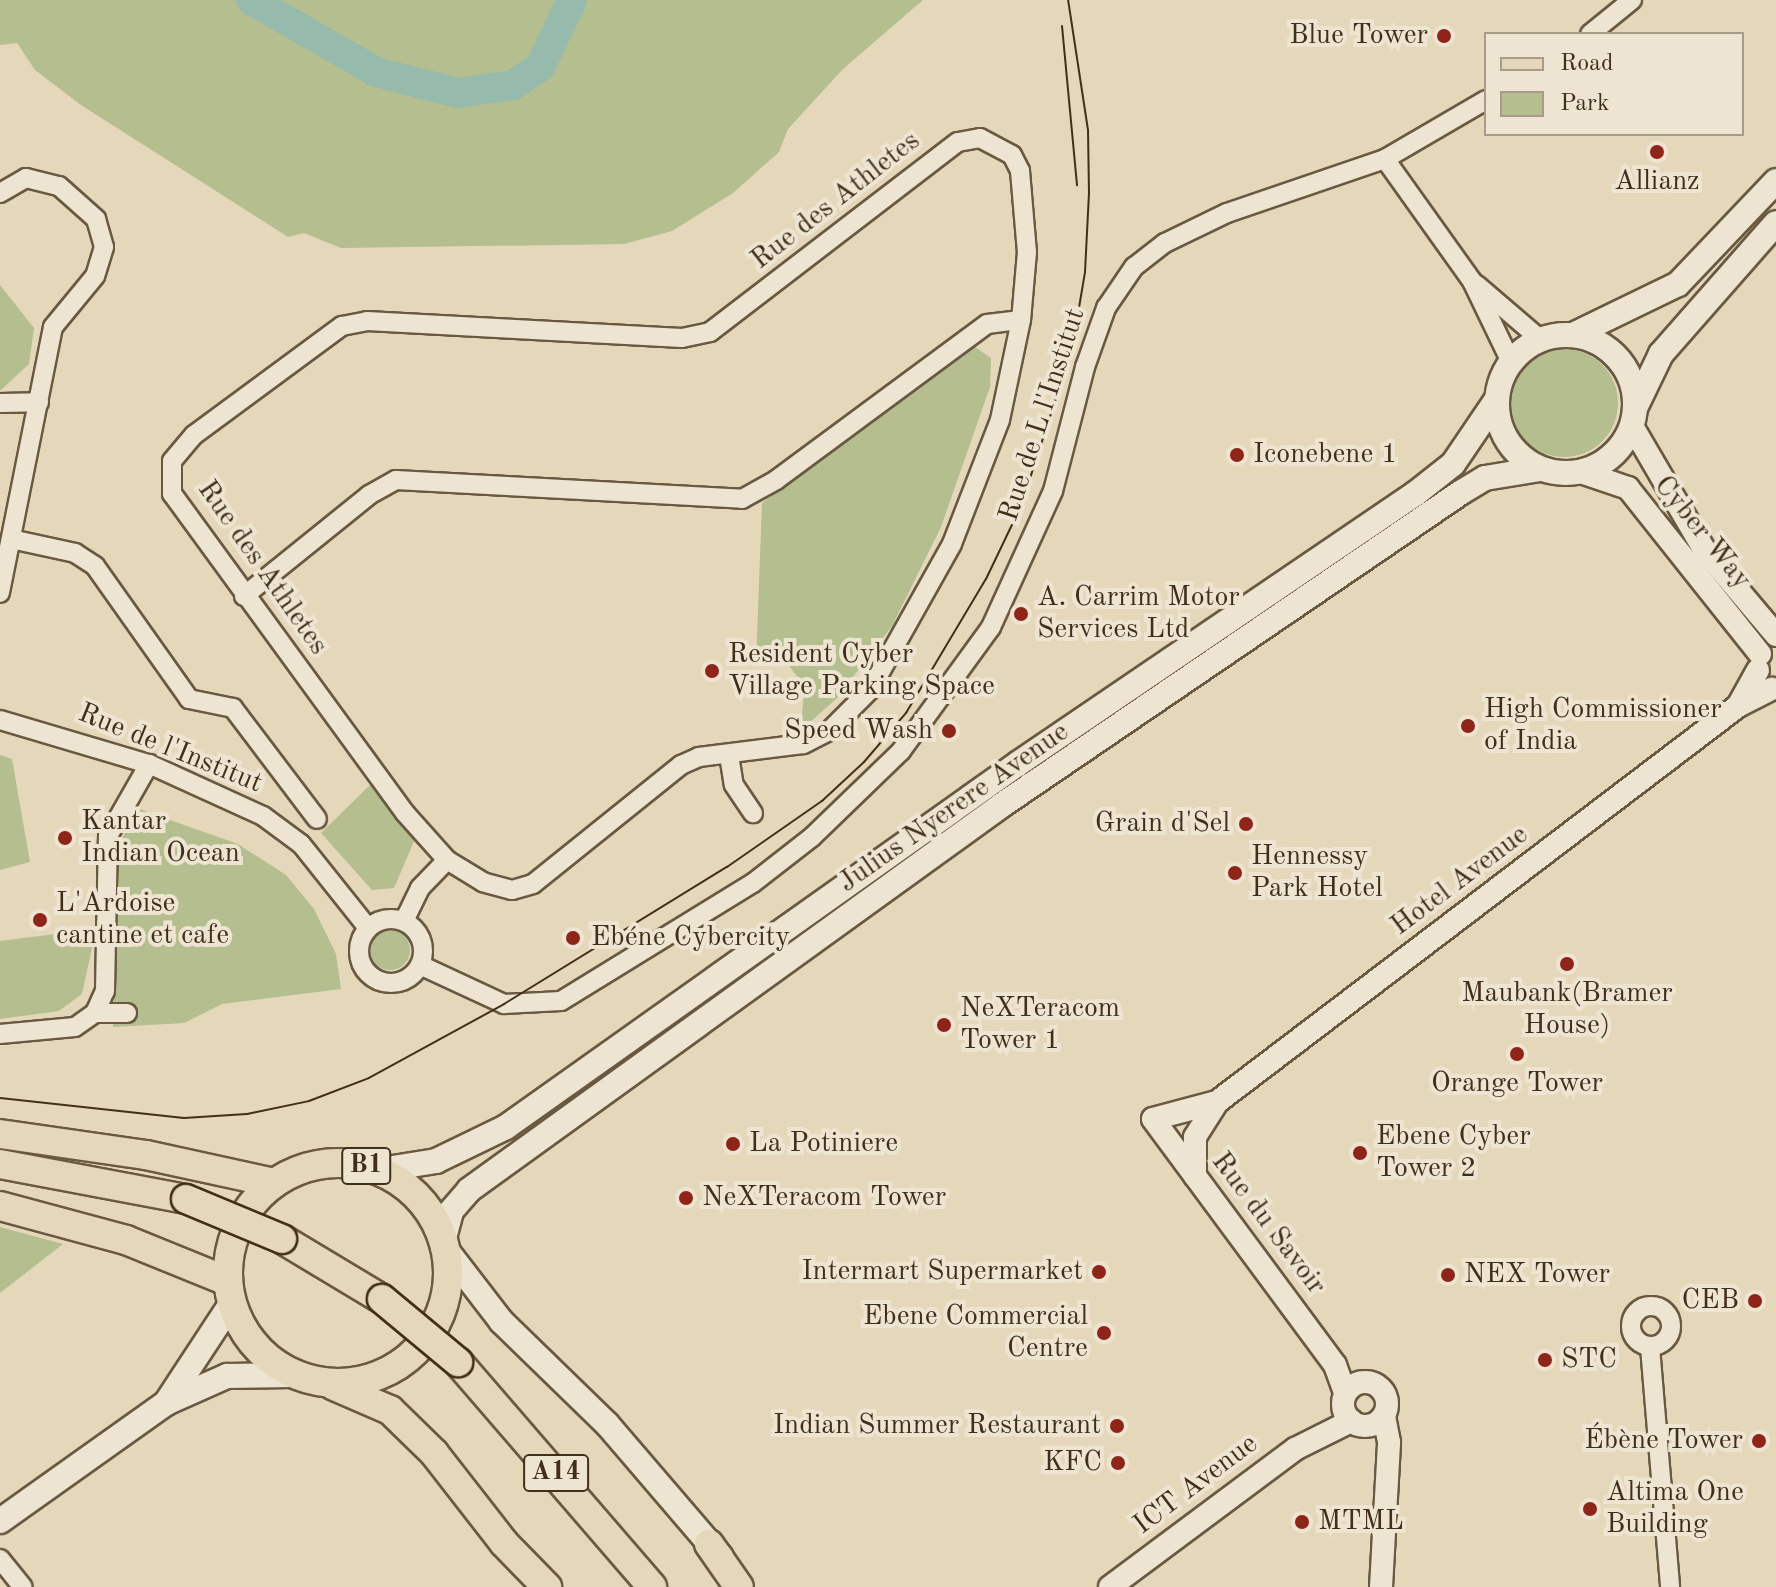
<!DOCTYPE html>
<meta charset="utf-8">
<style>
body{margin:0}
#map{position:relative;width:1776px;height:1587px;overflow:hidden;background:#e4d7ba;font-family:"Old Standard TT",serif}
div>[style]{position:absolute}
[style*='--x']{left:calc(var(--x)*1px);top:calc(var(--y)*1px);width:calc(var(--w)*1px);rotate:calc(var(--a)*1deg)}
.green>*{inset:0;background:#b5be8f}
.round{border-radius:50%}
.river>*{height:30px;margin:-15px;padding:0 15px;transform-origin:15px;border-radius:15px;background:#96baab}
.roads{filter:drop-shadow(2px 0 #695941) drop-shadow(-2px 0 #695941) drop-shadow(0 2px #695941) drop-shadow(0 -2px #695941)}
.minor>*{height:18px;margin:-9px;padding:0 9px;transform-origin:9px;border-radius:9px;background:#ede5d2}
.minor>.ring{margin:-9px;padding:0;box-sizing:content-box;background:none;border:18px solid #ede5d2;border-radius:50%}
.tertiary>*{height:22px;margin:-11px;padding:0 11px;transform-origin:11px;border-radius:11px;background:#ede5d2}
.tertiary>.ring{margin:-11px;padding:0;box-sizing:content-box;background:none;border:22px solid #ede5d2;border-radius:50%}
.secondary>*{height:24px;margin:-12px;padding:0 12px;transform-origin:12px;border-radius:12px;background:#ede5d2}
.secondary>.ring{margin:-12px;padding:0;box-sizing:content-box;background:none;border:24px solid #ede5d2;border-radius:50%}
.primary>*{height:28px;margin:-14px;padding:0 14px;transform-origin:14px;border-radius:14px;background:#e4d7ba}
.primary>.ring{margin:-14px;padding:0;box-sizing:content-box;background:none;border:28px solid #e4d7ba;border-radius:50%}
.tram>*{height:2px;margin:-1px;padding:0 1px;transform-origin:1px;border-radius:1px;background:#402f19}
.bridges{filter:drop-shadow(2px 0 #402f19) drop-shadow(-2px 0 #402f19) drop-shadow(0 2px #402f19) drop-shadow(0 -2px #402f19)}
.primary-bridge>*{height:28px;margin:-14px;padding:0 14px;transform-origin:14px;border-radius:14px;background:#e4d7ba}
.dots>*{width:22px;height:22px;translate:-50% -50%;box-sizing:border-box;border:4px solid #ede5d2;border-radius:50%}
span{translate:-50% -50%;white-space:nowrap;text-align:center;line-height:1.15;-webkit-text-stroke:8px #ede5d2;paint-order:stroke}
.shield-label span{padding:2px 6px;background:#ede5d2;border:2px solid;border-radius:6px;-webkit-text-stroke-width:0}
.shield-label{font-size:26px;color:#402f19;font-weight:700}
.poi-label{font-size:28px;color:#402f19}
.right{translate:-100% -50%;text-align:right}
.left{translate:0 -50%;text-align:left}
.street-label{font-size:28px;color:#402f19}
.legend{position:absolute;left:1484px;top:32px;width:260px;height:104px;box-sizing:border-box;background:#ede5d2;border:2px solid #a89c88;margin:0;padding:10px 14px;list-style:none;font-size:24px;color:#402f19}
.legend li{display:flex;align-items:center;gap:16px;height:40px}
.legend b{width:40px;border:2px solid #a89c88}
</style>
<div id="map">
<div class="green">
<i style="clip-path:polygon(0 0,923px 0,843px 69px,788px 129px,779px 152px,733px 193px,672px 231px,624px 244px,341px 248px,304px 233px,288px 237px,81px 105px,35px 70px,17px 43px,0 45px)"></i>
<i style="clip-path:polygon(0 285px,34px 328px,29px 364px,0 391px)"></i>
<i style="clip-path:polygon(975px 347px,991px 358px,990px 387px,941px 527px,892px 626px,836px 699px,800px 731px,805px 686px,789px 666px,756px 663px,762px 503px,960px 353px)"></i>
<i class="round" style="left:1510px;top:349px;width:108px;height:108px"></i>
<i style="clip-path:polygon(0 755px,12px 759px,30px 862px,0 870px)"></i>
<i style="clip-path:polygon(370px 785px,415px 839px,394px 888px,372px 890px,321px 833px)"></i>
<i style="clip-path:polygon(139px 809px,238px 844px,286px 875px,314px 909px,336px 954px,341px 989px,222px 1004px,184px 1023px,113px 1027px,118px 845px)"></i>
<i style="clip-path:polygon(96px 929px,82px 994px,59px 1011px,0 1019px,0 941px)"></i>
<i class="round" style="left:370px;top:930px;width:40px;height:40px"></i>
<i style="clip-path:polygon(0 1227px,63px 1244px,0 1293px)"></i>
</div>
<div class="river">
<i style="--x:251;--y:0;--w:144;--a:29.9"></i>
<i style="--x:376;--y:72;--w:85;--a:14.4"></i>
<i style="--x:458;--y:93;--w:56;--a:-8.3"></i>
<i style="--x:513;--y:85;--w:32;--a:-34"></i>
<i style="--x:540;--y:67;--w:74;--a:-64.5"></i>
</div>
<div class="roads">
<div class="minor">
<i style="--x:1590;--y:34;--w:54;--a:-39"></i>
<i style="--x:1385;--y:159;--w:150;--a:54.5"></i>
<i style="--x:1472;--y:281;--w:90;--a:64.3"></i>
<i style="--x:0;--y:193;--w:30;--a:-30"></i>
<i style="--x:26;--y:178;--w:34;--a:14"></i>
<i style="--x:59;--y:186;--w:50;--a:41.7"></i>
<i style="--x:96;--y:219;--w:29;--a:74"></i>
<i style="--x:104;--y:247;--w:30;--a:107"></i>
<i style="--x:95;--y:276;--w:66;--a:129.5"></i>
<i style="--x:53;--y:327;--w:271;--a:101.3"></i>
<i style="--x:1477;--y:285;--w:83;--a:40.6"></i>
<i style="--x:0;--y:403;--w:39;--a:-1"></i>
<i style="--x:11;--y:539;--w:66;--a:12.3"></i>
<i style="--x:75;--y:553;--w:24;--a:33"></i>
<i style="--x:95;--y:566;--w:163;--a:54.7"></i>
<i style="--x:189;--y:699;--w:45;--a:11.6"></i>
<i style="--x:233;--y:708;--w:139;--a:52.9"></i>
<i style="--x:244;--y:596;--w:161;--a:-38.9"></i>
<i style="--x:369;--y:495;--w:31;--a:-29"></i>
<i style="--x:396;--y:480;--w:347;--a:3.1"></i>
<i style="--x:742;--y:499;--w:39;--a:-29"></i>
<i style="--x:776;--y:480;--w:262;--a:-36.5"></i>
<i style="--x:987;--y:324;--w:34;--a:-7"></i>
<i style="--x:0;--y:720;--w:155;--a:16.5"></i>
<i style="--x:149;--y:764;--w:125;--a:24.5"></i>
<i style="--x:263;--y:816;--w:47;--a:36.4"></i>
<i style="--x:301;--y:844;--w:107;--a:51.4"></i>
<i style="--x:729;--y:755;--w:30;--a:81"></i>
<i style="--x:734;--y:785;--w:34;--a:56"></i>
<i class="ring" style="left:359px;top:919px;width:46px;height:46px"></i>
<i style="--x:404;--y:921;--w:37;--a:-64"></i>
<i style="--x:420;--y:888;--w:39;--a:-46"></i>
<i style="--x:447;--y:860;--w:63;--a:-131.8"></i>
<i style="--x:405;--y:813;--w:395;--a:-126.1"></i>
<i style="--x:172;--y:494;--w:33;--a:-90"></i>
<i style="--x:172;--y:461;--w:34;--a:-50"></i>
<i style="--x:194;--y:435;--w:184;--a:-36.4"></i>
<i style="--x:342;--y:326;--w:25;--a:-11"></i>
<i style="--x:367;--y:321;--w:315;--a:3.1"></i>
<i style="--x:682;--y:338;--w:29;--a:-12"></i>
<i style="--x:710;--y:332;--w:312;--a:-37.5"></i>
<i style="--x:958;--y:142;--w:22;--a:-10"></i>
<i style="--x:980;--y:138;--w:36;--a:28"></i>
<i style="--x:1012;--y:155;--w:18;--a:63"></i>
<i style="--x:1020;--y:171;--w:81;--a:85.1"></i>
<i style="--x:1027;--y:252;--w:68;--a:95"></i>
<i style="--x:1021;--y:320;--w:102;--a:101.9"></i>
<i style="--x:1000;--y:420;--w:133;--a:111.2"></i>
<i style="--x:952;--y:544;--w:167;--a:119.3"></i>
<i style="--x:870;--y:690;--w:58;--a:135"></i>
<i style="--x:829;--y:731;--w:29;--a:153"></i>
<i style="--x:803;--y:744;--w:105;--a:172.9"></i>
<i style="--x:699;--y:757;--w:20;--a:156"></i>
<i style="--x:681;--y:765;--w:190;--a:141.2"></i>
<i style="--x:533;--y:884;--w:22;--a:164"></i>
<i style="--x:512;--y:890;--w:30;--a:-165"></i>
<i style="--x:483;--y:882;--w:42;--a:-148.6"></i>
<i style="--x:420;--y:965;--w:93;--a:24.9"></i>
<i style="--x:504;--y:1004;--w:57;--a:-3"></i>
<i style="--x:561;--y:1001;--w:225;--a:-31.6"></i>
<i style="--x:753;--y:883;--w:75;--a:-37.9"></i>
<i style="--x:812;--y:837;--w:124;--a:-44"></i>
<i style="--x:901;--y:751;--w:153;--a:-54"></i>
<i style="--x:991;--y:627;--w:149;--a:-65.5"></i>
<i style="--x:1053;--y:491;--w:128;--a:-75.5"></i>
<i style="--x:1085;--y:367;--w:63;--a:-70.4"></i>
<i style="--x:1106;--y:308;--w:50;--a:-55.7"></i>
<i style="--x:1134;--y:267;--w:39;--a:-38"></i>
<i style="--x:1165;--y:243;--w:69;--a:-25.8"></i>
<i style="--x:1227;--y:213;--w:167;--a:-18.9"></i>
<i style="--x:1385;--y:159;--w:117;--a:-30.3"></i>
<i style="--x:95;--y:1013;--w:24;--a:-66"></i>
<i style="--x:105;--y:991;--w:155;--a:-88.9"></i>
<i style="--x:108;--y:836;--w:83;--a:-60.3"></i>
<i style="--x:0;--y:1034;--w:75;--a:-5.3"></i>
<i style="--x:75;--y:1027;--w:24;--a:-35"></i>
<i style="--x:95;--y:1013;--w:32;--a:0"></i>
<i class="ring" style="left:1631px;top:1306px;width:22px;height:22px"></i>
<i style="--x:1650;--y:1347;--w:241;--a:85.2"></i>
<i style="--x:0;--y:1559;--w:36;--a:51"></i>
</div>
<div class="tertiary">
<i style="--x:1632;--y:426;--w:145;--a:59.7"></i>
<i style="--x:1705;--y:551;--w:110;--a:49.8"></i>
<i style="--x:1581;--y:472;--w:50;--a:18.8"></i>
<i style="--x:1628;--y:488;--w:212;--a:51.5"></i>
<i style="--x:1738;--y:706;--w:41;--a:-60.9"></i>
<i style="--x:1217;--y:1102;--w:66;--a:165.1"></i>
<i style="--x:1153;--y:1119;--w:306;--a:53.5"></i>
<i style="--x:1335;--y:1365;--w:30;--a:70"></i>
<i style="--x:1195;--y:1176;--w:39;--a:-90"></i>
<i style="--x:1195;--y:1137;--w:41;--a:-57.8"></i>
<i style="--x:1217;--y:1102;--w:654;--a:-37.24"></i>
<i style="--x:1738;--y:706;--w:38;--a:-27"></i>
<i class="ring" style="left:1343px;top:1382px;width:22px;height:22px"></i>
<i style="--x:1110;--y:1587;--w:231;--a:-36.7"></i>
<i style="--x:1295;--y:1449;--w:63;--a:-26.6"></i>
<i style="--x:1381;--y:1587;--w:145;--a:-86.8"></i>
<i style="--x:1389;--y:1442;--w:25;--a:-101"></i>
</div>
<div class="secondary">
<i style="--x:1575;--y:334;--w:114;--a:-25.9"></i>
<i style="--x:1678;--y:284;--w:142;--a:-46.4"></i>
<i class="ring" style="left:1497px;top:335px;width:114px;height:114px"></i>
<i style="--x:1636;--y:406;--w:58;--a:-64.3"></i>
<i style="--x:1661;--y:354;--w:174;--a:-48.7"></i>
<i style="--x:380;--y:1170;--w:57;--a:-9.1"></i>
<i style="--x:436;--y:1161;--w:78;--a:-25.9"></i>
<i style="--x:506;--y:1127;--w:629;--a:-35.36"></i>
<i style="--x:1019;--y:763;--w:479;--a:-34.2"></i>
<i style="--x:1415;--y:494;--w:48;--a:-38.3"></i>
<i style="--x:1453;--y:464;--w:78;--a:-55.9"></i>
<i style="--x:444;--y:1238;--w:28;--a:-75"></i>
<i style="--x:451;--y:1211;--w:28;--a:-49"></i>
<i style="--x:469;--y:1190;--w:658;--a:-35.84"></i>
<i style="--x:1002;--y:805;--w:554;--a:-34.26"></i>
<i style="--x:1460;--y:493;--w:29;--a:-31"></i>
<i style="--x:1485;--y:478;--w:56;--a:-9.3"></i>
<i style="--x:448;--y:1252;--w:88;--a:52.4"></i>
<i style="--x:502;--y:1322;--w:146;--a:44.2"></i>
<i style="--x:607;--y:1424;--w:175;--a:49.4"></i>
<i style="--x:166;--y:1403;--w:118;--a:-56.7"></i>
<i style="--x:0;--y:1521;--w:204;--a:-35.4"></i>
<i style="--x:166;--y:1403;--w:67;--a:-23.9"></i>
<i style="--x:227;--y:1376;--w:65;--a:-0.9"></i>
</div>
<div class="primary">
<i style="--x:0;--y:1134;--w:148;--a:8.2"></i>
<i style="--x:146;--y:1155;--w:131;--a:12.3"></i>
<i class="ring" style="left:228px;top:1163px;width:192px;height:192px"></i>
<i style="--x:0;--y:1164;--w:189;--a:10.7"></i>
<i style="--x:0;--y:1206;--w:131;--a:15.1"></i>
<i style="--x:126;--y:1240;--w:109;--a:22.1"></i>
<i style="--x:282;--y:1239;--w:117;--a:31"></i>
<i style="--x:458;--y:1362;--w:297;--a:49.2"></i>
<i style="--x:334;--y:1386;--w:61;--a:23.2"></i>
<i style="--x:390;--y:1410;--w:62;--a:44.3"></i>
<i style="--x:434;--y:1453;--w:114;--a:52.1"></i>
<i style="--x:504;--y:1543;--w:62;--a:45.7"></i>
<i style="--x:709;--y:1544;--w:52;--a:55.1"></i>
</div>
</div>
<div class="tram">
<i style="--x:1062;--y:26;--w:160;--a:84.6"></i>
<i style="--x:0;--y:1098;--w:185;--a:6.2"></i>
<i style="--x:184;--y:1118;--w:63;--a:-3.6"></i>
<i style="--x:247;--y:1114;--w:63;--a:-11.8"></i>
<i style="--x:309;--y:1101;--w:64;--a:-21"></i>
<i style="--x:369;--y:1078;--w:154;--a:-28.7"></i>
<i style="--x:504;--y:1004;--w:262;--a:-31.6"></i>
<i style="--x:727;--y:867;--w:116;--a:-34.8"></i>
<i style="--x:822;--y:801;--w:57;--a:-42.9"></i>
<i style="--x:864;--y:762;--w:65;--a:-49.4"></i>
<i style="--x:906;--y:713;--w:156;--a:-59.2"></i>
<i style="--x:986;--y:579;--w:81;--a:-64.4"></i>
<i style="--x:1021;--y:506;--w:165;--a:-72"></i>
<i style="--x:1072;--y:349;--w:78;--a:-80.4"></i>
<i style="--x:1085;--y:272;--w:79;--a:-87.1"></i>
<i style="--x:1089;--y:193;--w:63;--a:-90.9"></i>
<i style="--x:1088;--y:130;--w:132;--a:-98.7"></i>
</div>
<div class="bridges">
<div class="primary-bridge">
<i style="--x:186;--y:1199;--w:104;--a:22.6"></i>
<i style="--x:382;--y:1299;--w:99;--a:39.7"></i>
</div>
</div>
<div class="dots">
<i style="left:1444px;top:36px;background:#8f2418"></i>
<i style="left:1657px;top:152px;background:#8f2418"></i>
<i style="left:1237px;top:455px;background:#8f2418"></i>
<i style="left:1021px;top:614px;background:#8f2418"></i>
<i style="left:712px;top:671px;background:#8f2418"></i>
<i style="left:1468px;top:726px;background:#8f2418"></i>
<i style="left:949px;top:731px;background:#8f2418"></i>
<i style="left:1246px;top:824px;background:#8f2418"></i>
<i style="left:65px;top:838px;background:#8f2418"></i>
<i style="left:1235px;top:873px;background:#8f2418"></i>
<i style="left:40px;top:920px;background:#8f2418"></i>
<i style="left:573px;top:938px;background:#8f2418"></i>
<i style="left:1567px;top:964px;background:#8f2418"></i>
<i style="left:944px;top:1025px;background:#8f2418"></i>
<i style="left:1517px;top:1054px;background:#8f2418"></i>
<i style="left:733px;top:1144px;background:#8f2418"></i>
<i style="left:1360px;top:1153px;background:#8f2418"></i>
<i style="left:686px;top:1198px;background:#8f2418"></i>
<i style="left:1099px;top:1272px;background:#8f2418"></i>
<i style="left:1448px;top:1275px;background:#8f2418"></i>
<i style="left:1755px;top:1301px;background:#8f2418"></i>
<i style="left:1104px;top:1333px;background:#8f2418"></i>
<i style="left:1545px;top:1360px;background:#8f2418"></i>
<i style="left:1117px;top:1426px;background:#8f2418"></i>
<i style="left:1759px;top:1441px;background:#8f2418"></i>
<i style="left:1118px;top:1463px;background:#8f2418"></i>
<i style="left:1590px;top:1509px;background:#8f2418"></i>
<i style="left:1302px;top:1522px;background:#8f2418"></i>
</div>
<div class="shield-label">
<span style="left:366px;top:1166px">B1</span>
<span style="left:556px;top:1473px">A14</span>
</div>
<div class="poi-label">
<span class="right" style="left:1428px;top:36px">Blue Tower</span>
<span style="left:1657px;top:182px">Allianz</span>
<span class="left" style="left:1253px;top:455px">Iconebene 1</span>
<span class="left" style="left:1037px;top:614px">A. Carrim Motor<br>Services Ltd</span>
<span class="left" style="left:728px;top:671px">Resident Cyber<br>Village Parking Space</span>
<span class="left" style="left:1484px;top:726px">High Commissioner<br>of India</span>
<span class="right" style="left:933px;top:731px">Speed Wash</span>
<span class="left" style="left:81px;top:838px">Kantar<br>Indian Ocean</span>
<span class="right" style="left:1230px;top:824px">Grain d'Sel</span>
<span class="left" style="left:1251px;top:873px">Hennessy<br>Park Hotel</span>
<span class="left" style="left:56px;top:920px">L'Ardoise<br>cantine et cafe</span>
<span class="left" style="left:591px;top:938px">Ebéne Cybercity</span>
<span style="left:1567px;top:1010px">Maubank(Bramer<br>House)</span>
<span class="left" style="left:960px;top:1025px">NeXTeracom<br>Tower 1</span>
<span style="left:1517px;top:1084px">Orange Tower</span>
<span class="left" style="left:1376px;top:1153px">Ebene Cyber<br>Tower 2</span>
<span class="left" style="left:749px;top:1144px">La Potiniere</span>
<span class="left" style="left:702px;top:1198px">NeXTeracom Tower</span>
<span class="right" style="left:1083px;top:1272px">Intermart Supermarket</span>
<span class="left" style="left:1464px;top:1275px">NEX Tower</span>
<span class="right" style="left:1739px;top:1301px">CEB</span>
<span class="right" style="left:1088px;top:1333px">Ebene Commercial<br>Centre</span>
<span class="left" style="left:1561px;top:1360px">STC</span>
<span class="right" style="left:1101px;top:1426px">Indian Summer Restaurant</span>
<span class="right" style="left:1743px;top:1441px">Ébène Tower</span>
<span class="right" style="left:1102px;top:1463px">KFC</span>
<span class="left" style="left:1606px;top:1509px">Altima One<br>Building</span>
<span class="left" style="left:1318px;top:1522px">MTML</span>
</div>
<div class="street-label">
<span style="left:836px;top:201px;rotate:-38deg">Rue des Athletes</span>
<span style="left:1043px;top:415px;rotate:-72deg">Rue de L l'Institut</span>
<span style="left:1702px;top:533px;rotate:51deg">Cyber Way</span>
<span style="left:262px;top:568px;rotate:55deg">Rue des Athletes</span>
<span style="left:170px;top:749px;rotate:22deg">Rue de l'Institut</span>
<span style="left:954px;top:808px;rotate:-35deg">Julius Nyerere Avenue</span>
<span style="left:1460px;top:881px;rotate:-37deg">Hotel Avenue</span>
<span style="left:1268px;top:1224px;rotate:53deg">Rue du Savoir</span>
<span style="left:1196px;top:1485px;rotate:-37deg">ICT Avenue</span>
</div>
<ul class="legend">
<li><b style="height:10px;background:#e4d7ba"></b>Road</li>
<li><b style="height:22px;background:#b5be8f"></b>Park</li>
</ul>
</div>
